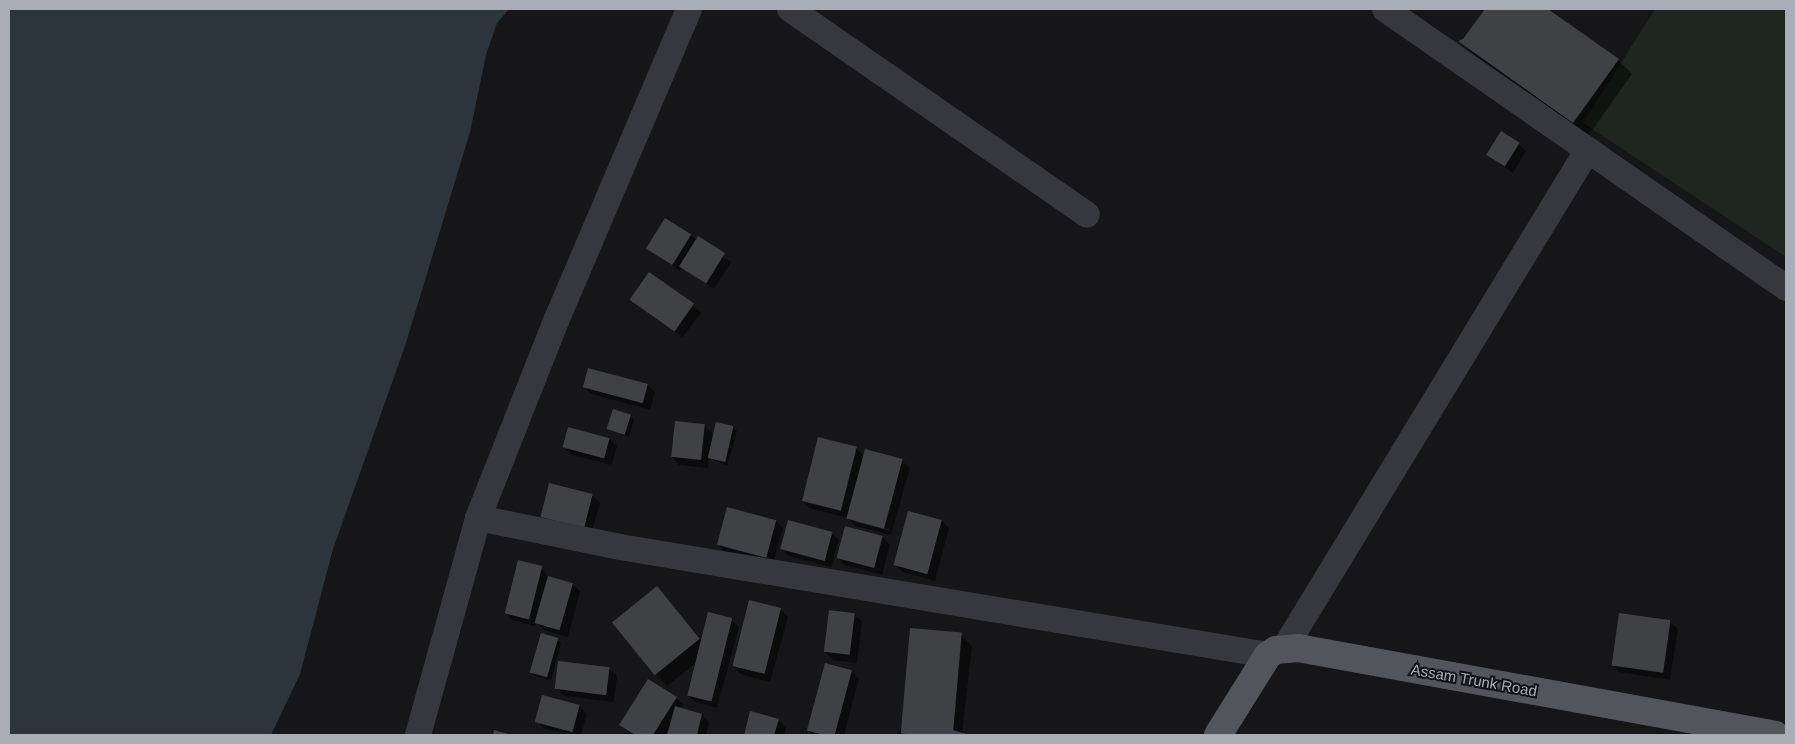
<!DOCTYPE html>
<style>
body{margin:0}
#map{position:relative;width:1795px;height:744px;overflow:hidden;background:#161618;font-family:Helvetica,sans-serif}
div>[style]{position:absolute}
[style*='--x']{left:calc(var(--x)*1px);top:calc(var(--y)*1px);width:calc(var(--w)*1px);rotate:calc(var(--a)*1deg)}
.green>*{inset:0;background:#1e261f}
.water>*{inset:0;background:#2c353c}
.shadow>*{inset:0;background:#0007;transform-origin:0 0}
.building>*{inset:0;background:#404145;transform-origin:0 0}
.street>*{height:26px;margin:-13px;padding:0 13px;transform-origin:13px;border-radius:13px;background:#37383d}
.primary>*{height:28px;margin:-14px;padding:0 14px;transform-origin:14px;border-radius:14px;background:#53555c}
span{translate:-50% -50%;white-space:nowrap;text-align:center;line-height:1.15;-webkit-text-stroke:4px #111113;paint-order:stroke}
.street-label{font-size:15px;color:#a8adb8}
.frame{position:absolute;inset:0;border:10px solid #a8adb8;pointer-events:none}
</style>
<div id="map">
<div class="green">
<i style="clip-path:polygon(1655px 9px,1786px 9px,1786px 257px,1583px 123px)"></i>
</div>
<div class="water">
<i style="clip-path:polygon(9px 9px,509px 9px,497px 23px,486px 55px,470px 132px,405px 346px,333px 549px,300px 674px,271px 735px,9px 735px)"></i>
</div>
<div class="shadow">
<i style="clip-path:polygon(1486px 9px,1546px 9px,1618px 60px,1632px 74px,1588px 136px,1474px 55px,1461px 41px)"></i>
<i style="clip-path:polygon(1519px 144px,1526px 151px,1513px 173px,1488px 155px)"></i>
<i style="clip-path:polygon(666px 220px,731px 262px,714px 289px,682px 267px,680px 271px,648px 249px)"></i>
<i style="left:650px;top:274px;width:64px;height:31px;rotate:37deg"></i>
<i style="clip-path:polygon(648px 385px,655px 392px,650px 410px,592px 394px,584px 387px)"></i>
<i style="clip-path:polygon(630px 416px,634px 419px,629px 437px,609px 429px)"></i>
<i style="clip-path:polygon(704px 425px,712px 433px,712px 441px,733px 428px,737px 431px,727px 466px,709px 458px,708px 468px,679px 465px,672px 457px)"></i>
<i style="clip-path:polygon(609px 439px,617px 446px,612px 465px,572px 455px,564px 447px)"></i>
<i style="clip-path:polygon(evenodd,856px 448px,865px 457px,902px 461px,910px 468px,891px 535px,855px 526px,848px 518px,809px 508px,802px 501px,856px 448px,855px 520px,890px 529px,890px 531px,855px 522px,855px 520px)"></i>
<i style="clip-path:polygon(592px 495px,600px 503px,591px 535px,549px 524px,542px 516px)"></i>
<i style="clip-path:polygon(776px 521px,783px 528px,773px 564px,725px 552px,718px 544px)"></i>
<i style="clip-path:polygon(942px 521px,949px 528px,935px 581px,903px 572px,895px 565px)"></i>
<i style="clip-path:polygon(831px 533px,839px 540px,831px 567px,789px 556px,781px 549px)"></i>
<i style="clip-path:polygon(882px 537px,890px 545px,882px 575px,845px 565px,838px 558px)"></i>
<i style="clip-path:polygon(541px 568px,548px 577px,572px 584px,580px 591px,568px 637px,544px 630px,536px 622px,535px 626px,512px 620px,505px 612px)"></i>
<i style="clip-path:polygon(657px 587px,702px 640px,731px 620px,739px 627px,717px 708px,695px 702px,687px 695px,696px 663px,667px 686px,614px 622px)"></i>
<i style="clip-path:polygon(780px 609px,788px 617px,770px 682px,740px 674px,733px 666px)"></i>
<i style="clip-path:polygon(855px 615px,862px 622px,857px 663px,833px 660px,825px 652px)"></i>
<i style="clip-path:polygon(1670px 622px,1678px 629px,1670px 680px,1619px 672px,1612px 664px)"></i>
<i style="clip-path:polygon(961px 635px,972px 646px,962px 734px,968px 735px,901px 735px,898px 733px)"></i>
<i style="clip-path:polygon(557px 639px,561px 643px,551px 680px,535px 676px,532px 672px)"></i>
<i style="clip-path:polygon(609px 668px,617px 676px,614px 702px,564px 696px,556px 688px)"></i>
<i style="clip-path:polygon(852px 671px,859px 679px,844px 735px,813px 735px,808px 730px)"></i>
<i style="clip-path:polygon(676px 698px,684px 705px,681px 709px,702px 715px,709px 722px,706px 735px,669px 735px,670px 727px,665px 735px,632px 735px,620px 725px)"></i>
<i style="clip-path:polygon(579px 706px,587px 714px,581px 735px,544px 729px,537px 721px)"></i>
<i style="clip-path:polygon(751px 713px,778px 720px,786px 728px,784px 735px,745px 735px)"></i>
</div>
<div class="building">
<i style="clip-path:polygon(1485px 9px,1548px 9px,1619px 59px,1573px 123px,1458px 41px,1463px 39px)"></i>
<i style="left:1501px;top:131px;width:22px;height:28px;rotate:32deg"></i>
<i style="left:665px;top:218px;width:31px;height:36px;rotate:32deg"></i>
<i style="left:698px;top:236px;width:32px;height:36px;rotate:32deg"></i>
<i style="left:649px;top:272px;width:55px;height:34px;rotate:35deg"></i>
<i style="left:588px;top:368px;width:62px;height:20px;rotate:15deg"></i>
<i style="left:613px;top:409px;width:19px;height:21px;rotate:18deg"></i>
<i style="left:675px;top:421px;width:30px;height:36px;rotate:6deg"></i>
<i style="left:716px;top:422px;width:18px;height:37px;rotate:13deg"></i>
<i style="left:568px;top:427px;width:43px;height:21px;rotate:15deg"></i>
<i style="left:818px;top:437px;width:40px;height:66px;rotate:14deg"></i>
<i style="left:865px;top:449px;width:39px;height:72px;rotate:15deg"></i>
<i style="left:549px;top:483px;width:45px;height:35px;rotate:14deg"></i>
<i style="left:727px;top:507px;width:51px;height:39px;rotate:15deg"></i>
<i style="left:908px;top:511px;width:35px;height:56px;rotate:15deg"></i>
<i style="left:788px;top:520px;width:46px;height:30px;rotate:15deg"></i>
<i style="left:845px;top:526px;width:39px;height:33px;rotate:15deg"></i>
<i style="left:518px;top:560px;width:25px;height:55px;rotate:14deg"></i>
<i style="left:548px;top:576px;width:26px;height:49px;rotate:16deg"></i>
<i style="left:657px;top:586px;width:68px;height:58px;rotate:51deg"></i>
<i style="left:749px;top:600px;width:33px;height:68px;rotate:14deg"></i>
<i style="left:829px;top:610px;width:26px;height:42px;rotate:7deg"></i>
<i style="left:708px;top:612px;width:25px;height:86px;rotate:14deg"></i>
<i style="left:1619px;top:613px;width:52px;height:53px;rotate:8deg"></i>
<i style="left:910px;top:628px;width:52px;height:106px;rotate:5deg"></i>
<i style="left:541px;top:633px;width:18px;height:41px;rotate:16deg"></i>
<i style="left:558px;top:661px;width:52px;height:28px;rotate:7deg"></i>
<i style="left:825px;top:663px;width:28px;height:70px;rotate:15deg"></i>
<i style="clip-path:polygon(648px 679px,677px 697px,653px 735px,635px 735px,619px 725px)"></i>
<i style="left:542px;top:695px;width:39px;height:28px;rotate:15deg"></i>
<i style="clip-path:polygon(675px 706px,702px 714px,697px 735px,667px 735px)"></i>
<i style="clip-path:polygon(750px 711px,779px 719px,774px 735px,744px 735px)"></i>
<i style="clip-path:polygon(494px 730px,512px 735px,493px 735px)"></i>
<i style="clip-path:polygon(953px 730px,970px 735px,952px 735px)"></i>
</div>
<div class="street">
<i style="--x:790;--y:9;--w:361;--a:34.7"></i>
<i style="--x:1385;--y:9;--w:489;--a:34.8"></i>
<i style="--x:478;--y:518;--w:145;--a:11.5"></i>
<i style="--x:620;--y:547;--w:657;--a:9.46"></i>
<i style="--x:1284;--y:649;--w:583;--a:-58.68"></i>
<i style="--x:418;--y:735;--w:225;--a:-74.5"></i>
<i style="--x:478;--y:518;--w:212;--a:-68.4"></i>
<i style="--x:556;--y:321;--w:339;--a:-66.9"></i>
</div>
<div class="primary">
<i style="--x:1218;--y:735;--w:94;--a:-58"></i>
<i style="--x:1268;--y:655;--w:9;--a:-32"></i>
<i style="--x:1276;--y:650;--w:22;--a:-5"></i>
<i style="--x:1298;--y:648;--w:485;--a:10.3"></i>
</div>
<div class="street-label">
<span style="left:1474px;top:680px;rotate:10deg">Assam Trunk Road</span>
</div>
<div class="frame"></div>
</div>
